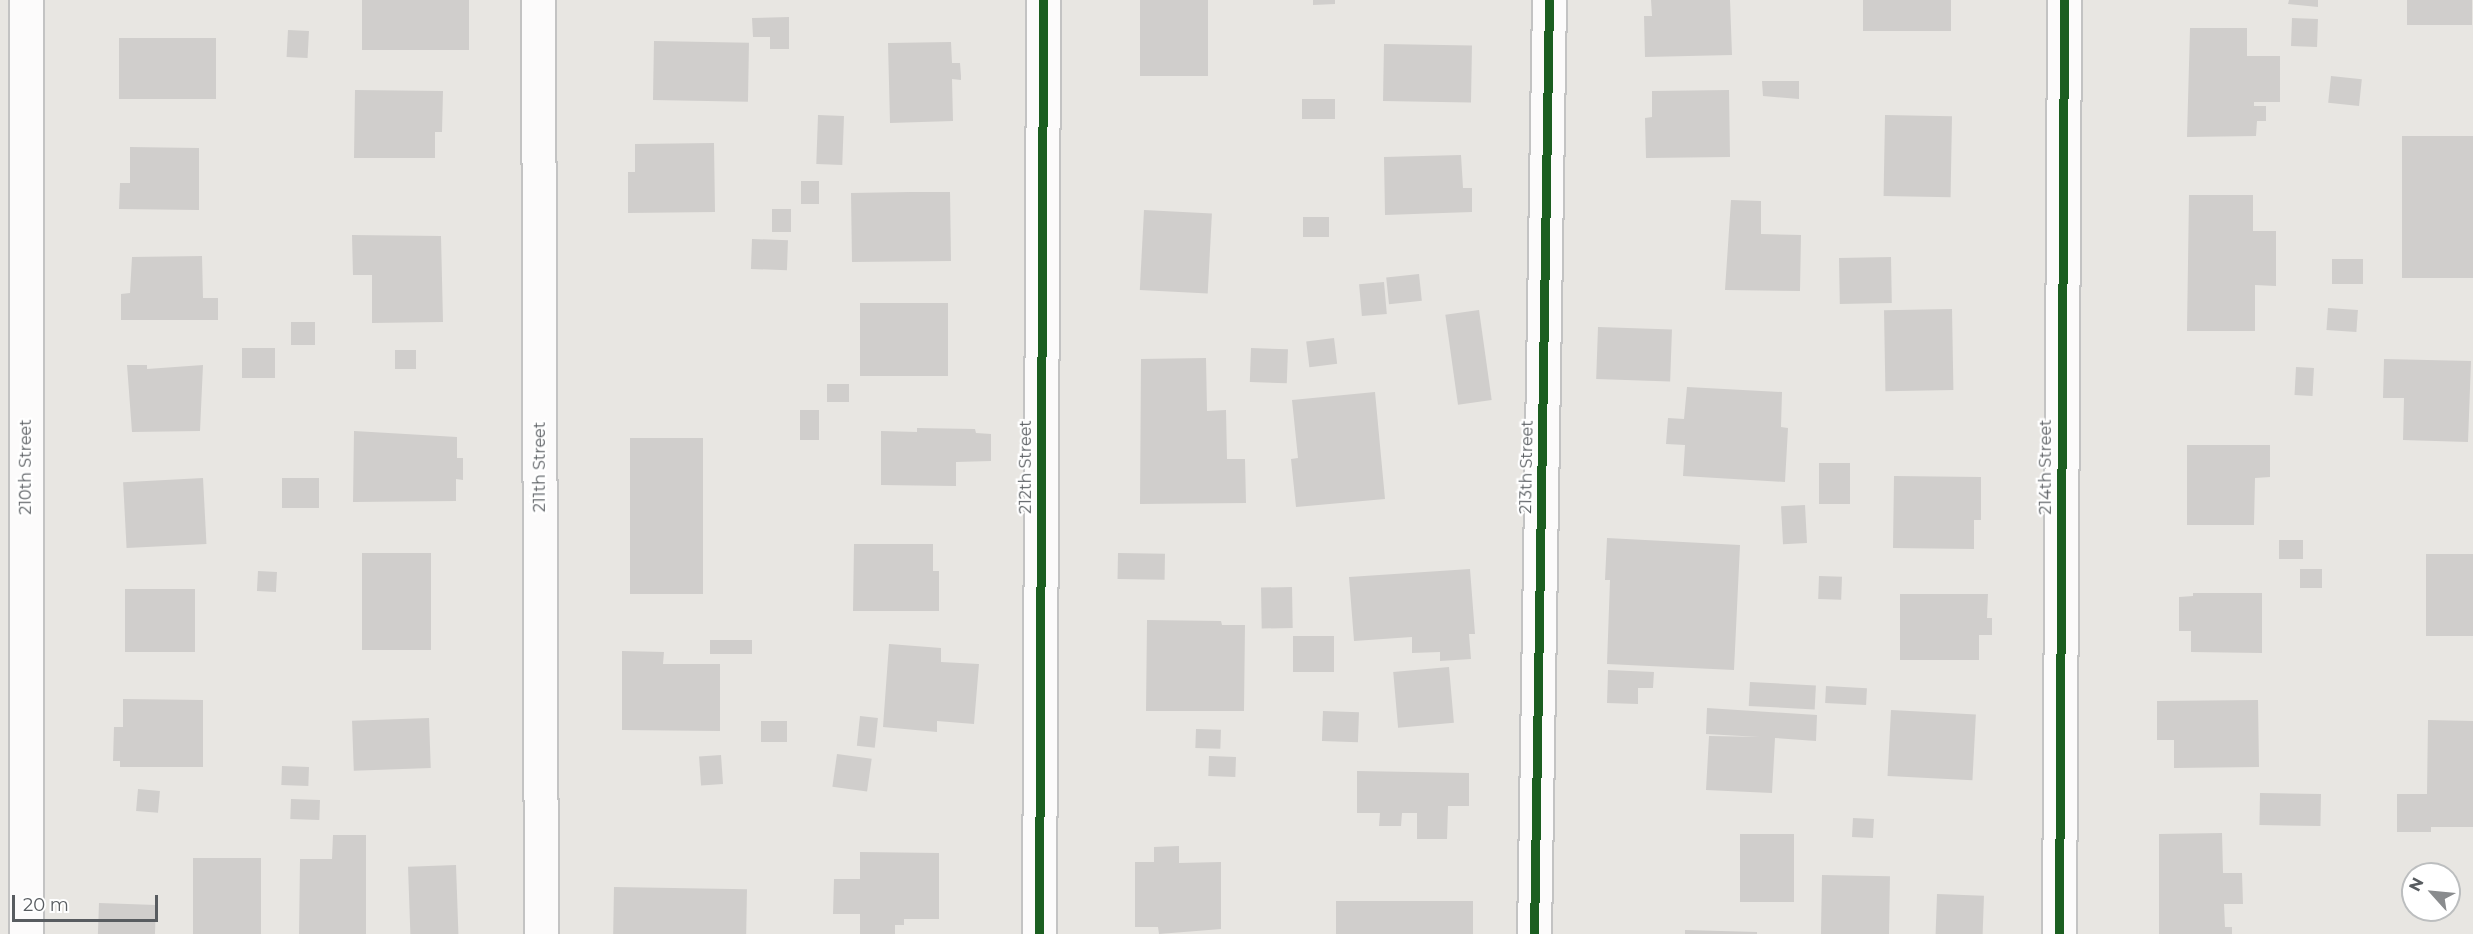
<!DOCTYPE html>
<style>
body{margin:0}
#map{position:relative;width:2473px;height:934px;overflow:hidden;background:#e8e6e2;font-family:Montserrat,sans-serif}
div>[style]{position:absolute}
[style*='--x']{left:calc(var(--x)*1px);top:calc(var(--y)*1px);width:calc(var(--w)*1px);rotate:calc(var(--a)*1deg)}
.building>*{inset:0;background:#d0cecc;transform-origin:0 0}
.roads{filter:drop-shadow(2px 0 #c3c3c3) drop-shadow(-2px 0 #c3c3c3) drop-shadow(0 2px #c3c3c3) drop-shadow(0 -2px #c3c3c3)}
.minor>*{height:33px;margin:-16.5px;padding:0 16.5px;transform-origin:16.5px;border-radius:16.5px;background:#fcfbfb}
.cycleway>*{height:9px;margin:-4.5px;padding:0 4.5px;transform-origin:4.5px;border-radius:4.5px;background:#1b5e20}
span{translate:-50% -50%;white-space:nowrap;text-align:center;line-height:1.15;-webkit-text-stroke:4.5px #fff;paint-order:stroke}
.street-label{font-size:16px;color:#585c60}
.north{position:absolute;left:2401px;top:862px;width:60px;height:60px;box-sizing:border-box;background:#fff;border:2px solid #bcbebf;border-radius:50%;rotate:297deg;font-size:16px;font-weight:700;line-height:24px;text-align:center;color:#585c60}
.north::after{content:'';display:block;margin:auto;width:21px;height:27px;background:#8a8c8e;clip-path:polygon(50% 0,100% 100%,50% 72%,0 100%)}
.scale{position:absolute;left:12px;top:895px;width:146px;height:27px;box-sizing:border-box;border:3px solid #585c60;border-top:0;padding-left:8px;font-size:18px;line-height:21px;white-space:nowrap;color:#585c60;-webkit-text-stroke:4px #fff;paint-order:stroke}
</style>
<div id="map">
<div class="building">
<i style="left:362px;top:0;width:107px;height:50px"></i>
<i style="left:1140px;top:0;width:68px;height:76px"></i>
<i style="clip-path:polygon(1313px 0,1335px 0,1335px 4px,1313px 5px)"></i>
<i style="clip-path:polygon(1651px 0,1730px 0,1732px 55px,1645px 57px,1644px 16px,1652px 16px)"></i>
<i style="left:1863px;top:0;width:88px;height:31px"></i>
<i style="clip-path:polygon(2289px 0,2318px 0,2318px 7px,2288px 4px)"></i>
<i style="left:2407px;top:0;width:65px;height:25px"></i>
<i style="clip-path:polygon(789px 17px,789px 49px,770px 49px,770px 37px,753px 37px,752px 18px)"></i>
<i style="left:2292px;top:18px;width:26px;height:28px;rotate:2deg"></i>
<i style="clip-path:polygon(2190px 28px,2247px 28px,2247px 56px,2280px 56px,2280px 102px,2254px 102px,2254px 106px,2266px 106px,2266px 121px,2257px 121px,2256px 136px,2187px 137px)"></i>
<i style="left:288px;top:30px;width:21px;height:27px;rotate:3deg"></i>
<i style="left:216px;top:38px;width:61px;height:97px;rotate:90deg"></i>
<i style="left:654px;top:41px;width:95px;height:59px;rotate:1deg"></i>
<i style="clip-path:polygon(951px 42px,952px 63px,960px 63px,961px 76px,961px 80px,952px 79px,953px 121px,890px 123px,888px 43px)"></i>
<i style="left:1384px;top:44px;width:88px;height:57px;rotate:1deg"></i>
<i style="left:2331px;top:76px;width:31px;height:27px;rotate:6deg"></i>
<i style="clip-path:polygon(1762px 81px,1799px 81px,1799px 99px,1763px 96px)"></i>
<i style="clip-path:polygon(355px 90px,443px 91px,442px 132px,435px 132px,435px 158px,354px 158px)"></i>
<i style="clip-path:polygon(1729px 90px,1730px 157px,1646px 158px,1645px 118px,1652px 117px,1652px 91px)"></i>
<i style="left:1335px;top:99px;width:20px;height:33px;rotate:90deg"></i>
<i style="left:818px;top:115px;width:26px;height:49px;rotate:2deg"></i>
<i style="left:1885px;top:115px;width:67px;height:81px;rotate:1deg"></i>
<i style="left:2402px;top:136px;width:71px;height:142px"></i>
<i style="clip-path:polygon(714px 143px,715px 212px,628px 213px,628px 172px,635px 172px,635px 144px)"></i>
<i style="clip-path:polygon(130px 147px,199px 148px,199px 210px,119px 209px,120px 183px,130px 183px)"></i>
<i style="clip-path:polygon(1461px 155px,1463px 188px,1472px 188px,1472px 212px,1385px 215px,1384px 157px)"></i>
<i style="left:801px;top:181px;width:18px;height:23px"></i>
<i style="clip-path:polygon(910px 192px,950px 192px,951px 261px,852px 262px,851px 193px)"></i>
<i style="clip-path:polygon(2189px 195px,2253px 195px,2253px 231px,2276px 231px,2276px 286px,2255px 285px,2255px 331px,2187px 331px)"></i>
<i style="clip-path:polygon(1731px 200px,1761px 201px,1761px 234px,1801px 235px,1800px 291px,1725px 290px)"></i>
<i style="left:772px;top:209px;width:19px;height:23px"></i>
<i style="left:1144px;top:210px;width:68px;height:80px;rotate:3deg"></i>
<i style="left:1303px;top:217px;width:26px;height:20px"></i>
<i style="clip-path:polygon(352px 235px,441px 236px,443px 322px,372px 323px,372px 275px,353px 275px)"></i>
<i style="left:752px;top:239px;width:36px;height:30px;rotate:2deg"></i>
<i style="clip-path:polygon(202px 256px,203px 298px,218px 298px,218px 320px,121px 320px,121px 294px,130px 293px,132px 257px)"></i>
<i style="left:1891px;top:257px;width:46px;height:52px;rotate:89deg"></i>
<i style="left:2363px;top:259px;width:25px;height:31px;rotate:90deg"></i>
<i style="left:1419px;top:274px;width:27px;height:33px;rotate:84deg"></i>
<i style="left:1384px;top:282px;width:32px;height:25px;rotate:85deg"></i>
<i style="left:948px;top:303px;width:73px;height:88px;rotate:90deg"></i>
<i style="left:2328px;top:308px;width:30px;height:22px;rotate:4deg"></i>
<i style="left:1952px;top:309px;width:81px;height:68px;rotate:89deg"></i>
<i style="left:1479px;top:310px;width:91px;height:34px;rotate:82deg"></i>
<i style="left:291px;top:322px;width:24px;height:23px"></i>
<i style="left:1598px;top:327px;width:74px;height:52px;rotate:2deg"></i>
<i style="left:1334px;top:338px;width:26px;height:28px;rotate:83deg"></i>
<i style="left:242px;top:348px;width:33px;height:30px"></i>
<i style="left:1251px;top:348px;width:37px;height:34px;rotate:2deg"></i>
<i style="left:416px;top:350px;width:19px;height:21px;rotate:90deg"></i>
<i style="clip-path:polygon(1206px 358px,1207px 411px,1226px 410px,1227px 459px,1245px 459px,1246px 503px,1140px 504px,1141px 359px)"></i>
<i style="clip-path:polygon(2384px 359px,2471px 361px,2468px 442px,2403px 440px,2404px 398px,2383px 398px)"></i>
<i style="clip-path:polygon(127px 365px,147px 365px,147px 369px,203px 365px,200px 431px,132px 432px)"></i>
<i style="left:2296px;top:367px;width:18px;height:28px;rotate:3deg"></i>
<i style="left:827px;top:384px;width:22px;height:18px"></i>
<i style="clip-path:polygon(1687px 387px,1782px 392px,1781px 427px,1788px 428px,1785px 482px,1683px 476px,1685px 445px,1666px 444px,1668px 418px,1684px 419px)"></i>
<i style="clip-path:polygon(1375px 392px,1385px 499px,1296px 507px,1291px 459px,1298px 458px,1292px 400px)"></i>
<i style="left:800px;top:410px;width:19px;height:30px"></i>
<i style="clip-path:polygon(917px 428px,975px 429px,976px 433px,991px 434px,991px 461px,956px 462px,956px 486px,881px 485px,881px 431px,917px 432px)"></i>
<i style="clip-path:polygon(354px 431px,457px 437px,457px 458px,463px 458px,463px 480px,456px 479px,456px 501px,353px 502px)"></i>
<i style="left:630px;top:438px;width:73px;height:156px"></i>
<i style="clip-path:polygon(2187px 445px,2270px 445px,2270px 477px,2255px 478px,2254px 525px,2187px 525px)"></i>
<i style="left:1819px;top:463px;width:31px;height:41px"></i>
<i style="clip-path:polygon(1894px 476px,1981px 477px,1981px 520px,1974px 520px,1974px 549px,1893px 548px)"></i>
<i style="left:203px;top:478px;width:66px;height:80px;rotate:87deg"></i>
<i style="left:319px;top:478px;width:30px;height:37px;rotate:90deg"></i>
<i style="left:1805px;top:505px;width:38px;height:24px;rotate:87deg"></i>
<i style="clip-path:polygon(1607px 538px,1740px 545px,1734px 670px,1607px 664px,1610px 580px,1605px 580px)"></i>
<i style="left:2279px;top:540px;width:24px;height:19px"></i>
<i style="clip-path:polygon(854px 544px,933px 544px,933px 571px,939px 571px,939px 611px,853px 611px)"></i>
<i style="left:362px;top:553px;width:69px;height:97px"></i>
<i style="left:1118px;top:553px;width:47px;height:26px;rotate:1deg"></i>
<i style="left:2426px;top:554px;width:47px;height:82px"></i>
<i style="clip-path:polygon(1470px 569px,1475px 634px,1469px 634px,1471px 659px,1440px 661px,1440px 652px,1412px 653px,1412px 637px,1354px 641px,1349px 577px)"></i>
<i style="left:2300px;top:569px;width:22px;height:19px"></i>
<i style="left:258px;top:571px;width:19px;height:20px;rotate:3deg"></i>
<i style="left:1819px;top:576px;width:23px;height:23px;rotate:2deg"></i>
<i style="left:1292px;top:587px;width:41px;height:31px;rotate:89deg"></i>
<i style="left:125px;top:589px;width:70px;height:63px"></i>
<i style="clip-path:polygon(2193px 593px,2262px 593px,2262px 653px,2191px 652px,2191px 631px,2179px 631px,2179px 597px,2193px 596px)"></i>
<i style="clip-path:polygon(1900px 594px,1988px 594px,1987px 618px,1992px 618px,1992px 635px,1979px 635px,1979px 660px,1900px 660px)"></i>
<i style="clip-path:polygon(1147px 620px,1221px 621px,1222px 625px,1245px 625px,1244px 711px,1146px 711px)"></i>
<i style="left:1293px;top:636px;width:41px;height:36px"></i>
<i style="left:752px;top:640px;width:14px;height:42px;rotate:90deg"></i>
<i style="clip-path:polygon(889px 644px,941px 648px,941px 662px,979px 664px,974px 724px,937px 721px,937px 732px,883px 727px)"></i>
<i style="clip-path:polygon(622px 651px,664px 652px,663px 664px,720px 664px,720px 731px,622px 730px)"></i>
<i style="left:1449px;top:667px;width:56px;height:56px;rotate:85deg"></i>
<i style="clip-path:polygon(1608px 670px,1654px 672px,1653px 688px,1638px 688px,1638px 704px,1607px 703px)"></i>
<i style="left:1750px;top:682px;width:66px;height:24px;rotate:3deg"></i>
<i style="left:1826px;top:686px;width:41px;height:17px;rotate:3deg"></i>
<i style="clip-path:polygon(123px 699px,203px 700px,203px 767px,120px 767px,120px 761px,113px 761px,114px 727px,123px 727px)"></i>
<i style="clip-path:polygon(2258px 700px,2259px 767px,2174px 768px,2174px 740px,2157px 740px,2157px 701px)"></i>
<i style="clip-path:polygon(1707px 708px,1817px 715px,1816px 741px,1775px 738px,1772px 793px,1706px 790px,1709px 736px,1760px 737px,1706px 734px)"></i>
<i style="left:1891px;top:710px;width:85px;height:66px;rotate:3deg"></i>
<i style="left:1323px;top:711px;width:36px;height:30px;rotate:2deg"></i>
<i style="left:860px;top:716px;width:18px;height:30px;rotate:6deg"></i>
<i style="left:429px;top:718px;width:50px;height:77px;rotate:88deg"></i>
<i style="clip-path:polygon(2428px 720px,2473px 721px,2473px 827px,2431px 827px,2431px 832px,2397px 832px,2397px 794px,2427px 794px)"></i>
<i style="left:761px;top:721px;width:26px;height:21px"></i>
<i style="left:1196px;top:729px;width:25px;height:19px;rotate:2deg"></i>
<i style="left:837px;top:754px;width:35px;height:33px;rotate:8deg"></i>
<i style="left:721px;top:755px;width:29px;height:22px;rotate:86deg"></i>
<i style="left:1209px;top:756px;width:27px;height:20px;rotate:2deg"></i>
<i style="left:282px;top:766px;width:27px;height:19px;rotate:2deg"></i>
<i style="clip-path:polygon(1357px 771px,1469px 773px,1469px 806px,1448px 806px,1447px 839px,1417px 839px,1417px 813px,1402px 813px,1401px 826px,1379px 826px,1380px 813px,1357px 813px)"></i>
<i style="left:138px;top:789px;width:22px;height:22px;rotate:5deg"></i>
<i style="left:2260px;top:793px;width:61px;height:32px;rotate:1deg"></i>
<i style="left:291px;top:799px;width:29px;height:20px;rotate:2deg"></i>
<i style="left:1853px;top:818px;width:21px;height:19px;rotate:3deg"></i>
<i style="clip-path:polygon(2222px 833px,2223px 873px,2242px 873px,2243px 904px,2224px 904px,2225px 927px,2232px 927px,2232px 934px,2159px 934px,2159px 834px)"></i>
<i style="left:1740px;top:834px;width:54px;height:68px"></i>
<i style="clip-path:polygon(333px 835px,366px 835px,366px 934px,299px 934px,300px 859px,332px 859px)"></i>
<i style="clip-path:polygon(1179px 846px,1179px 863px,1221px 862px,1221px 929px,1159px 934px,1158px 927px,1135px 927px,1135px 862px,1154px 862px,1154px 847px)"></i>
<i style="clip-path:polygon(860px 852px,939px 853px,939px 919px,904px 919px,904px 925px,895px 925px,895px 934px,860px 934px,860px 914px,833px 914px,834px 879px,860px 879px)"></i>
<i style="left:193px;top:858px;width:68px;height:76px"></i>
<i style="left:456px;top:865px;width:69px;height:48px;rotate:88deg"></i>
<i style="left:1822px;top:875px;width:68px;height:59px;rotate:1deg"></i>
<i style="left:614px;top:887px;width:133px;height:47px;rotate:1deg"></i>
<i style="left:1937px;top:894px;width:47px;height:40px;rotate:2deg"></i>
<i style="left:1336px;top:901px;width:137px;height:33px"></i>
<i style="left:99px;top:903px;width:57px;height:31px;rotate:2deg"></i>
<i style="clip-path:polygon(1685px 930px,1757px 932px,1757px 934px,1685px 934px)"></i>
</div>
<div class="roads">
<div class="minor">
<i style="--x:538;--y:0;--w:934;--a:89.82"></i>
<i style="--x:26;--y:934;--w:934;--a:-90"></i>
<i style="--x:1039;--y:934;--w:934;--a:-89.75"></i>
<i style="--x:1534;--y:934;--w:934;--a:-89.08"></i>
<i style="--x:2059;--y:934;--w:934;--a:-89.69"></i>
</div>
</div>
<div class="cycleway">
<i style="--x:1039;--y:934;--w:934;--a:-89.75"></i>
<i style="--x:1534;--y:934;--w:934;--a:-89.08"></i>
<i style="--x:2059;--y:934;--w:934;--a:-89.69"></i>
</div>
<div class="street-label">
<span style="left:26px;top:467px;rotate:-90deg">210th Street</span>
<span style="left:540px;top:467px;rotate:-90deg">211th Street</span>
<span style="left:1026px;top:467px;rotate:-90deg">212th Street</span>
<span style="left:1527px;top:467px;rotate:-89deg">213th Street</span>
<span style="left:2046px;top:467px;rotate:-90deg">214th Street</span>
</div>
<div class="north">N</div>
<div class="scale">20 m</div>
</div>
